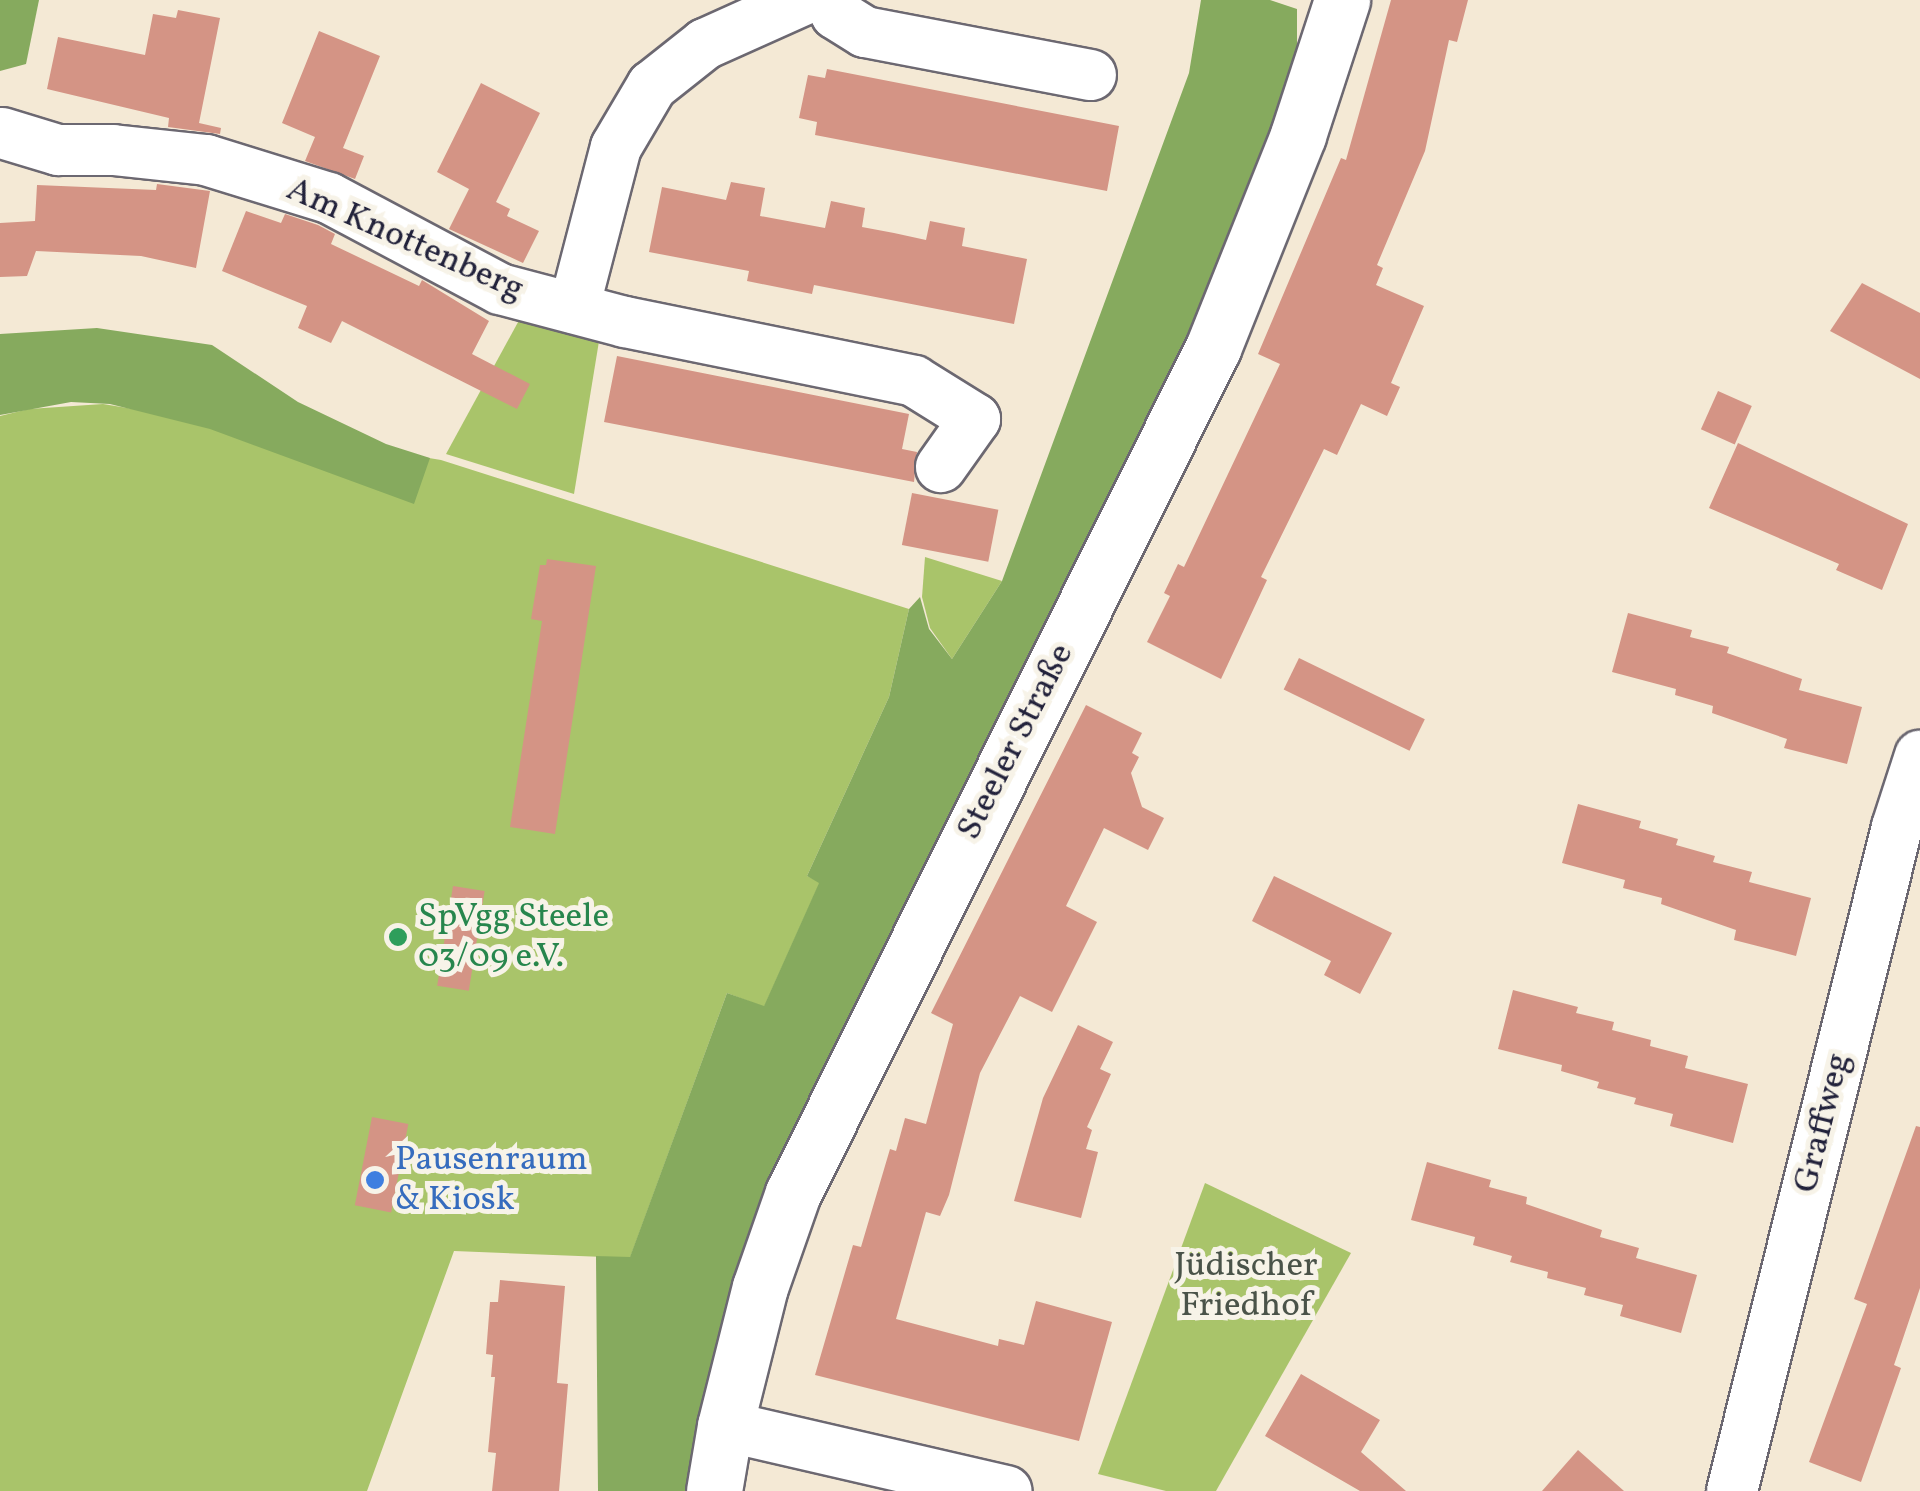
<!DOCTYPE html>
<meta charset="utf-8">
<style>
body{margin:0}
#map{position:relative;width:1920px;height:1491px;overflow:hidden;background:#f4e9d5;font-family:Vollkorn,serif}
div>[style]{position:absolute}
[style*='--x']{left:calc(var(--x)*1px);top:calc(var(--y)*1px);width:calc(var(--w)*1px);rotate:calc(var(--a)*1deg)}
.green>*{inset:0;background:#a9c46a}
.forest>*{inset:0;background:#86aa5e}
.building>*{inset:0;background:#d49485;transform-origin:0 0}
.roads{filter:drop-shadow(2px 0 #6c6871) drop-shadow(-2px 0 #6c6871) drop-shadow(0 2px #6c6871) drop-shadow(0 -2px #6c6871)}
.minor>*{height:50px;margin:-25px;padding:0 25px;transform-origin:25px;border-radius:25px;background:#fff}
.major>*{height:55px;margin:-27.5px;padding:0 27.5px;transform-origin:27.5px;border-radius:27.5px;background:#fff}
.dots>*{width:28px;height:28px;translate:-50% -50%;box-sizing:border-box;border:5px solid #f7f3e8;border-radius:50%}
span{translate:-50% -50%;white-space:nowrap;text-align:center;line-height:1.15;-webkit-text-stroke:10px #f7f3e8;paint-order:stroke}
.street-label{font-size:35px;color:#22223b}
.leisure-label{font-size:35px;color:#27864d}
.left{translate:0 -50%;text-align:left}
.shop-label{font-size:35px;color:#366cbe}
.park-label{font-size:35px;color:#4a5349}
</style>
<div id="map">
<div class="green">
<i style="clip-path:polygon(523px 313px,600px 335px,574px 494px,446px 454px)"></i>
<i style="clip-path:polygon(103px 404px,441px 460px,909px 609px,889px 697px,807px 876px,820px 882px,764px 1007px,727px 993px,630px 1258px,454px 1251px,367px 1491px,0 1491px,0 416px,29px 409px)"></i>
<i style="clip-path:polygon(925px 557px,1002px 581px,952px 659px,930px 628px,922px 597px)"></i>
<i style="clip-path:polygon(1205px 1183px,1351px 1253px,1216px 1491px,1166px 1491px,1098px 1474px)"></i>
</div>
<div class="forest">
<i style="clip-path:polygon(0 0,39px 0,26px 64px,0 71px)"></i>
<i style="clip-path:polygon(1201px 0,1270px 0,1297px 9px,1297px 135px,843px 1084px,699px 1491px,598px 1491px,596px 1256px,630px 1257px,727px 993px,764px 1006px,819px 883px,807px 876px,889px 697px,909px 609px,920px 597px,929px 629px,952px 659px,1002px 581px,1189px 73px)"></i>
<i style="clip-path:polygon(97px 328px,212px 345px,298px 402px,386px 444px,430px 458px,414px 504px,210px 429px,110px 404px,71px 402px,0 415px,0 334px)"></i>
</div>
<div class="building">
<i style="clip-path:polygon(1391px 0,1468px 0,1457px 42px,1449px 40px,1425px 151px,1377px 265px,1383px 268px,1376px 285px,1424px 306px,1391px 383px,1400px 387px,1387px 416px,1361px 404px,1337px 455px,1324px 449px,1261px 577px,1267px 580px,1221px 679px,1147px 642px,1170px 596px,1164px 593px,1178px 564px,1184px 567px,1280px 364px,1258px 354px,1341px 158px,1346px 160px)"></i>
<i style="clip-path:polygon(178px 10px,220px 18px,199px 123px,221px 128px,220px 134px,168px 127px,169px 118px,47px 89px,58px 37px,145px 55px,153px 14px,176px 18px)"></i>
<i style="clip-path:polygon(319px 31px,380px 56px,343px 148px,364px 156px,355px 179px,305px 161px,315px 137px,282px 123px)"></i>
<i style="clip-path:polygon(827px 69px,1119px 126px,1107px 191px,815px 135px,817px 122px,799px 118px,808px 75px,825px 78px)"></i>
<i style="clip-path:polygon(481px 83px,540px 113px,496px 202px,510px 209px,507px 216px,539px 231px,523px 263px,449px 229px,469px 189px,437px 172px)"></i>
<i style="clip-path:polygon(731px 182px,765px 188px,760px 216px,825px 228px,831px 201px,865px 208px,862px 227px,894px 233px,926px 240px,930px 221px,965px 228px,962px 246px,1027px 259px,1014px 324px,814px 285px,812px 294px,747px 281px,749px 271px,649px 252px,662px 187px,726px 200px)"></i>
<i style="clip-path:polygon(157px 184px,210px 191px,196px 268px,141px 256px,36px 251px,27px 276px,0 277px,0 223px,35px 221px,37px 185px,156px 190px)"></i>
<i style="clip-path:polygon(246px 211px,281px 223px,285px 214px,318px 225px,335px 234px,331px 244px,419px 286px,422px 280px,489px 321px,472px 354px,530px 384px,517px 409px,342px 321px,331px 343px,298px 328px,307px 306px,222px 271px)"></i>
<i style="clip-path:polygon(1862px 283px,1920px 313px,1920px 379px,1830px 331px)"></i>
<i style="clip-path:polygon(617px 356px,909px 414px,902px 449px,917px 452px,914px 482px,604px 422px)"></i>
<i style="left:1718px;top:391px;width:37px;height:42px;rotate:24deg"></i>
<i style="clip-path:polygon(1738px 443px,1908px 524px,1882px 590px,1836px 570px,1839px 564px,1709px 508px)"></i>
<i style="left:912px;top:493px;width:88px;height:53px;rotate:11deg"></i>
<i style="clip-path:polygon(547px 559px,596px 566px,555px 834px,510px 827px,542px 621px,531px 619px,540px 565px,546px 565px)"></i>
<i style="clip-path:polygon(1628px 613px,1692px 630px,1690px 637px,1729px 647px,1727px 653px,1802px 679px,1799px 690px,1862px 707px,1847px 764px,1784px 748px,1787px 739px,1712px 713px,1713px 706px,1675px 695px,1676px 689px,1612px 672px)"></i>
<i style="left:1299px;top:658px;width:140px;height:35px;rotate:26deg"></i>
<i style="clip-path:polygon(1086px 705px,1142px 733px,1132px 753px,1139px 757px,1131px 773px,1142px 807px,1164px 818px,1148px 850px,1104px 828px,1066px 906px,1097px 922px,1052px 1012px,1020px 996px,980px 1073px,949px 1195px,940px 1216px,926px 1212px,896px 1319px,998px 1346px,999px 1339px,1024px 1345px,1036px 1301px,1112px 1322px,1079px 1441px,815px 1375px,853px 1245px,861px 1247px,890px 1149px,896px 1151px,905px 1118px,926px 1124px,953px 1024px,931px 1013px)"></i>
<i style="clip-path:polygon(1578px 804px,1641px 821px,1639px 828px,1678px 839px,1676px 845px,1715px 856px,1713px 862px,1752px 872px,1749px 882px,1811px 898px,1796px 956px,1734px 940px,1736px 930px,1661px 904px,1662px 898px,1623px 888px,1625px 880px,1562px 863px)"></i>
<i style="clip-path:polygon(1274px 876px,1392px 933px,1360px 994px,1324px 975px,1331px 961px,1252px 921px)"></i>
<i style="left:453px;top:886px;width:32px;height:101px;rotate:9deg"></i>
<i style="clip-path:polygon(1513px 990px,1578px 1007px,1576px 1013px,1614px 1022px,1612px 1030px,1651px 1040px,1650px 1046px,1688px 1056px,1685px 1068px,1748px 1084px,1733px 1143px,1670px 1126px,1673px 1114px,1634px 1104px,1636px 1098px,1597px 1088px,1599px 1082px,1561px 1071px,1562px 1065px,1498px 1049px)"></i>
<i style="clip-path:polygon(1078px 1025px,1113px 1042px,1100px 1069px,1111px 1074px,1087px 1127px,1092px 1130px,1086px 1149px,1098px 1152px,1081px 1218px,1014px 1201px,1043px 1098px)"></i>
<i style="left:372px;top:1117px;width:37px;height:90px;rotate:11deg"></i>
<i style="clip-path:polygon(1916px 1126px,1920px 1127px,1920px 1288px,1894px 1365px,1901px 1368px,1861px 1482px,1809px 1462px,1867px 1304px,1854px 1299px)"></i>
<i style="clip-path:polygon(1427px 1162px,1491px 1180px,1489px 1187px,1527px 1197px,1526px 1204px,1602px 1230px,1600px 1237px,1639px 1248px,1636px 1258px,1697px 1275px,1681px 1333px,1620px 1316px,1623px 1305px,1584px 1295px,1586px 1288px,1547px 1278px,1548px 1272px,1510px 1262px,1512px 1256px,1473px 1245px,1475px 1237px,1411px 1220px)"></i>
<i style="clip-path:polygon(500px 1280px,565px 1286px,557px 1383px,568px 1384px,559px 1491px,492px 1491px,496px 1453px,488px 1452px,495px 1377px,491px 1377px,493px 1355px,486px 1354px,490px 1302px,498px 1302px)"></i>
<i style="clip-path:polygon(1301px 1374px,1380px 1420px,1361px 1452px,1406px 1491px,1360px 1491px,1265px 1436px)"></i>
<i style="clip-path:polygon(1578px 1450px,1624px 1491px,1542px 1491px)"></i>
</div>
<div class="roads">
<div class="minor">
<i style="--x:830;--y:0;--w:15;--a:67"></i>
<i style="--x:836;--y:14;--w:34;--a:32"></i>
<i style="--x:865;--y:32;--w:230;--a:10.8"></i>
<i style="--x:2;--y:133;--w:59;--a:16.9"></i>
<i style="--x:58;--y:150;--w:55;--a:0"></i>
<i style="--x:113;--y:150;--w:94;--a:6.1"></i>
<i style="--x:206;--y:160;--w:129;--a:17.2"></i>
<i style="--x:329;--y:198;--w:194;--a:28"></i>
<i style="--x:500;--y:289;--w:129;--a:14.8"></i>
<i style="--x:625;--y:322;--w:295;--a:11.5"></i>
<i style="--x:914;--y:381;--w:72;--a:31.9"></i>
<i style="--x:975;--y:419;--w:59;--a:125.3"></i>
<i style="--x:574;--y:308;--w:166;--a:-75.4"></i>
<i style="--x:616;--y:147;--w:71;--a:-59.5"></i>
<i style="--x:652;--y:86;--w:68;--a:-38.4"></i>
<i style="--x:705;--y:44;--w:107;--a:-24.2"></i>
<i style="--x:725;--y:1426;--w:289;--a:13"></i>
<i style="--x:1732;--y:1491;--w:684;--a:-76.04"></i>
<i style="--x:1897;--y:827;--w:75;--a:-72.1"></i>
</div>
<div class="major">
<i style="--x:714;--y:1491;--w:66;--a:-80.4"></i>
<i style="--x:725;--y:1426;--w:143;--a:-75.9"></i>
<i style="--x:760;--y:1287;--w:100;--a:-70.7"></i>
<i style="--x:793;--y:1193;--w:944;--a:-63.57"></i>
<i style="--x:1213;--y:348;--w:229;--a:-68.2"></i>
<i style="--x:1298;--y:135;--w:142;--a:-71.9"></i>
</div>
</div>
<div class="dots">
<i style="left:398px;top:937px;background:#2e9e5b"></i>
<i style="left:375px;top:1180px;background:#3f7fe0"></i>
</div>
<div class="street-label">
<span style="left:405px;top:240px;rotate:24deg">Am Knottenberg</span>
<span style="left:1016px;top:742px;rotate:-63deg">Steeler Straße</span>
<span style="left:1823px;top:1123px;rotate:-76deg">Graffweg</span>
</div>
<div class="leisure-label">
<span class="left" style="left:418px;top:937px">SpVgg Steele<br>03/09 e.V.</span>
</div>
<div class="shop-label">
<span class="left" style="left:395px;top:1180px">Pausenraum<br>&amp; Kiosk</span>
</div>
<div class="park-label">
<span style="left:1246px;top:1286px">Jüdischer<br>Friedhof</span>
</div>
</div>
